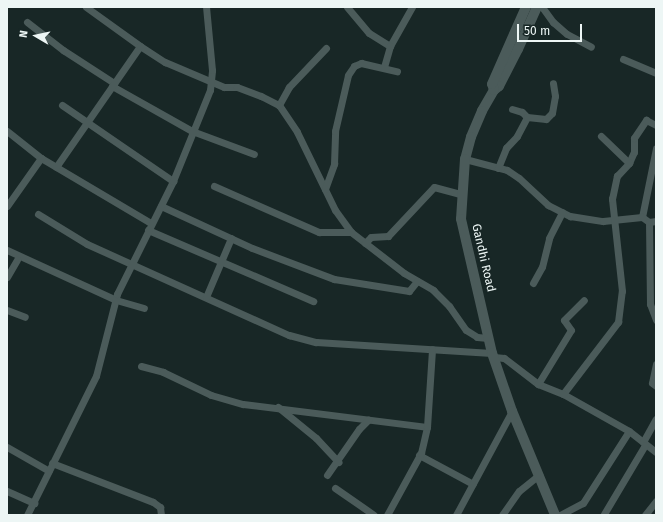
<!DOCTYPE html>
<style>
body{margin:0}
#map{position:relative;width:663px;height:522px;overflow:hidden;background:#182726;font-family:"Fira Sans",sans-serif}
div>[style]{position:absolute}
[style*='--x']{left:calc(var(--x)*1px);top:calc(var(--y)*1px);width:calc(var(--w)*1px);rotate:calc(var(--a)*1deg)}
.minor>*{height:7px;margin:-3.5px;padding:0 3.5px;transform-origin:3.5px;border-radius:3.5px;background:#4b5b5a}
.secondary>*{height:10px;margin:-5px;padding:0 5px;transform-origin:5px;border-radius:5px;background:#4b5b5a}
span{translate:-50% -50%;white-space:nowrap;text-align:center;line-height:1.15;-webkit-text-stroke:3.5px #182726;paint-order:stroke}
.street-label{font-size:12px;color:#edf6f5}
.frame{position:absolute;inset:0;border:8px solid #edf6f5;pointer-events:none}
.north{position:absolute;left:16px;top:16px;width:40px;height:40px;-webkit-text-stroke:3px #182726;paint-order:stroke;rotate:279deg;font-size:11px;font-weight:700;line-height:16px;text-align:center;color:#edf6f5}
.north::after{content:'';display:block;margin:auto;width:14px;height:18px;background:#edf6f5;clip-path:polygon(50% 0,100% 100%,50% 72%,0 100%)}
.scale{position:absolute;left:517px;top:24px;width:65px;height:18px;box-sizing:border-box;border:2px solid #edf6f5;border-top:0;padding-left:5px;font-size:12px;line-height:14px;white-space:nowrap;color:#edf6f5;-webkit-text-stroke:3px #182726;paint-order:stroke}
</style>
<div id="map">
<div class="minor">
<i style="--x:86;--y:7;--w:67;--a:35.8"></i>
<i style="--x:347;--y:7;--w:34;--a:50"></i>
<i style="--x:369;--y:33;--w:25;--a:32"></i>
<i style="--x:390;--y:46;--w:45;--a:-60.6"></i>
<i style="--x:542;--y:7;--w:19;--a:54"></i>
<i style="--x:553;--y:22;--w:18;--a:41"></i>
<i style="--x:567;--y:34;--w:27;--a:28"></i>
<i style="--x:27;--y:22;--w:46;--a:37.9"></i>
<i style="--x:63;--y:50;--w:61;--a:32.9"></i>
<i style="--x:326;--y:48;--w:54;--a:133.5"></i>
<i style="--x:289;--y:87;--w:21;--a:119"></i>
<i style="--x:279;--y:105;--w:32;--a:56"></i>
<i style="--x:297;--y:132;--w:87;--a:64"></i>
<i style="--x:335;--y:210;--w:27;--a:54"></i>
<i style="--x:351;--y:232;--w:67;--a:37.7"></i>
<i style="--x:404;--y:273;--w:34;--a:30"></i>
<i style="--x:433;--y:290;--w:23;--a:45"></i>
<i style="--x:449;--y:306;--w:29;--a:55"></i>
<i style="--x:466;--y:330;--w:13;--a:32"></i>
<i style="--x:477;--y:337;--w:11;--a:5"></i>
<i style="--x:623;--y:59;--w:36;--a:23"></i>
<i style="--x:384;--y:67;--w:22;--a:-74"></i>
<i style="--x:112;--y:86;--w:92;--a:29.4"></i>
<i style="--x:192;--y:131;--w:66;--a:20.4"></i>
<i style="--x:62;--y:105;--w:135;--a:34.4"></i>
<i style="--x:512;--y:109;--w:10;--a:17"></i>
<i style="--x:522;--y:112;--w:7;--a:45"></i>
<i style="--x:7;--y:131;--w:43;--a:38.5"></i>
<i style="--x:41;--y:158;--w:128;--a:30.6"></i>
<i style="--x:465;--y:159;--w:43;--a:14.7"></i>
<i style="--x:507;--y:170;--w:14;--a:34"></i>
<i style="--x:519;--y:178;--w:40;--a:43"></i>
<i style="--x:548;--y:205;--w:25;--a:27"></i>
<i style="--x:570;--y:216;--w:33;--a:9"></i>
<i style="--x:603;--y:221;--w:39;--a:-6"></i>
<i style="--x:642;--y:217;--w:70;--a:-78.5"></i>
<i style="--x:629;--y:163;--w:12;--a:-66"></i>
<i style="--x:634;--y:152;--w:14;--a:-90"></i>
<i style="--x:634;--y:138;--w:22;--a:-56"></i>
<i style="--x:646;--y:120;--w:11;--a:27"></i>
<i style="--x:56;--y:167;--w:147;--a:-55.2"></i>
<i style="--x:140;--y:46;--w:30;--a:33"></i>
<i style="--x:165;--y:62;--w:64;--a:23"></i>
<i style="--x:224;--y:87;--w:13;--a:0"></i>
<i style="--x:237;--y:87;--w:26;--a:21"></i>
<i style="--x:261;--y:96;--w:20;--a:27"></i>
<i style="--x:498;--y:168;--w:22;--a:-68"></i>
<i style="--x:506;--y:148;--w:16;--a:-47"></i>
<i style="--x:517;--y:136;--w:21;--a:-62"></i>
<i style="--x:527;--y:117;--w:19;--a:6"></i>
<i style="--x:546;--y:119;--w:8;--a:-45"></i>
<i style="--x:552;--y:113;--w:17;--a:-80"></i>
<i style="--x:555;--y:96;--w:13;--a:-99"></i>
<i style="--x:214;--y:186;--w:115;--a:23.7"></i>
<i style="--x:319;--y:232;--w:32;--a:0"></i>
<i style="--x:325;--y:189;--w:27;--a:-70"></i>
<i style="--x:334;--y:164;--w:33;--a:-88"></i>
<i style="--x:335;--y:131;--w:57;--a:-76.9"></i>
<i style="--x:348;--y:75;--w:11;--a:-56"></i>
<i style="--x:354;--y:66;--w:8;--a:-23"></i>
<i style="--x:361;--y:63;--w:37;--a:13"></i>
<i style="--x:7;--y:206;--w:59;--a:-54.7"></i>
<i style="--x:161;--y:206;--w:100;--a:24.8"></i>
<i style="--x:252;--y:248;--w:88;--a:20.7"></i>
<i style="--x:334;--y:279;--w:76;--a:9.1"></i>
<i style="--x:409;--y:291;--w:13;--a:-51"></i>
<i style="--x:38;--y:214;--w:57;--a:31.5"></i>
<i style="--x:87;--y:244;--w:222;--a:24.3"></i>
<i style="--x:289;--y:335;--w:28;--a:15"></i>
<i style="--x:316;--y:342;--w:176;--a:3.6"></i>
<i style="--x:642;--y:217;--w:9;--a:36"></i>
<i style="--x:649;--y:222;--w:82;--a:89.3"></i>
<i style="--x:650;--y:304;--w:17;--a:69"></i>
<i style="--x:649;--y:222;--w:7;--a:-8"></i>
<i style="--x:148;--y:230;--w:180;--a:23.3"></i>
<i style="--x:365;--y:243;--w:8;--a:-45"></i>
<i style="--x:371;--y:237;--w:17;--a:-3"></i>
<i style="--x:388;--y:236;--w:67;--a:-46.8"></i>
<i style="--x:434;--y:187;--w:28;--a:15"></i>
<i style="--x:7;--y:250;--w:120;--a:24.6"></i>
<i style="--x:116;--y:300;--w:29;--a:16"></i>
<i style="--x:7;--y:277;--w:20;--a:-60"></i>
<i style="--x:533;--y:283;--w:18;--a:-61"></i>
<i style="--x:542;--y:267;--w:30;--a:-76"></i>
<i style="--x:549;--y:238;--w:29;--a:-63"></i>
<i style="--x:206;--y:297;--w:64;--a:-67"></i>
<i style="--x:7;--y:310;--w:19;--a:21"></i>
<i style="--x:494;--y:357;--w:10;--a:6"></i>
<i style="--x:504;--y:358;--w:43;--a:37.4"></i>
<i style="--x:656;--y:364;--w:19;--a:102"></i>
<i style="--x:652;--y:383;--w:5;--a:37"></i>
<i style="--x:141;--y:366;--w:23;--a:15"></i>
<i style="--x:163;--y:372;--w:53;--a:25.6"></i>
<i style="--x:211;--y:395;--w:33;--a:16"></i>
<i style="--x:243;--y:404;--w:185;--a:7.1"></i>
<i style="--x:563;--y:394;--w:91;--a:-52.6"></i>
<i style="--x:618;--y:322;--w:31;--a:-83"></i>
<i style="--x:622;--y:291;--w:93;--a:-96.2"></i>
<i style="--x:612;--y:199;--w:24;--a:-78"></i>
<i style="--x:617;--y:176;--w:18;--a:-47"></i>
<i style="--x:629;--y:163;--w:39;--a:-136"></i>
<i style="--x:278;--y:407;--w:49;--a:39.2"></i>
<i style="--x:316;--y:438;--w:33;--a:47"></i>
<i style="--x:629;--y:431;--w:34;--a:38"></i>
<i style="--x:643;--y:442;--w:26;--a:-61"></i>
<i style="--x:7;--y:447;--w:48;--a:29.7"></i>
<i style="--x:419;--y:455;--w:61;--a:28.2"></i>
<i style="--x:52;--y:463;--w:108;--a:21.1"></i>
<i style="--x:153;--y:502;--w:9;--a:36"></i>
<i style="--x:160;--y:507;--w:8;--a:83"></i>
<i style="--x:327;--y:475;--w:56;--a:-55.2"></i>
<i style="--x:359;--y:429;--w:13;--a:-45"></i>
<i style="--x:335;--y:488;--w:47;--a:34.7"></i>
<i style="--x:7;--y:491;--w:30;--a:24"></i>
<i style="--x:604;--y:514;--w:80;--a:-59.3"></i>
<i style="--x:27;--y:515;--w:155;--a:-63.6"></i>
<i style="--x:96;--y:376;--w:85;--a:-75.6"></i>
<i style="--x:117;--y:294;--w:126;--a:-63.6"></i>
<i style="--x:173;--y:181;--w:98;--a:-67.9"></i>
<i style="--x:210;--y:90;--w:20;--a:-84"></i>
<i style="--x:212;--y:70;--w:63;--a:-95.4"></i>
<i style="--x:387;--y:515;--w:71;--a:-61.3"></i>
<i style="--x:421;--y:453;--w:27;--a:-77"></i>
<i style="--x:427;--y:427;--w:78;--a:-86.3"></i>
<i style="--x:456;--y:515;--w:118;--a:-61.7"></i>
<i style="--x:502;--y:515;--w:29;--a:-55"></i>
<i style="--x:519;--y:491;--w:26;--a:-39"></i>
<i style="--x:560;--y:515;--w:26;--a:-28"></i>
<i style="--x:583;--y:503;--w:85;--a:-57.4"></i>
<i style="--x:629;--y:431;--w:76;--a:-150.7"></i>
<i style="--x:563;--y:394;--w:27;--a:-158"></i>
<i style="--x:538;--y:384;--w:63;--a:-58.6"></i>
<i style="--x:571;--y:330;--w:12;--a:-125"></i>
<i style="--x:564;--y:320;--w:28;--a:-45"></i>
<i style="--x:645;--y:515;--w:18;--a:-52"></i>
</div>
<div class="secondary">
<i style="--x:537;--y:7;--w:46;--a:114.3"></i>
<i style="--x:518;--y:49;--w:42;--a:117.2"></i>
<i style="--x:499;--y:86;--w:6;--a:141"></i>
<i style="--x:494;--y:90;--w:24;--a:120"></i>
<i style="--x:482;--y:111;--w:28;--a:113"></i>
<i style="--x:471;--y:137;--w:23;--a:105"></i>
<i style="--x:465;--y:159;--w:60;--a:93.8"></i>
<i style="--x:461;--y:219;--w:138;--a:77"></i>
<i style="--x:492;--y:353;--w:61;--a:71"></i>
<i style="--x:512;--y:411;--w:113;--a:67.5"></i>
<i style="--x:494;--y:90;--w:6;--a:-108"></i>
<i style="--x:492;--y:84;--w:84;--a:-66.2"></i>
</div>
<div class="street-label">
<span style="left:483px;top:258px;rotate:77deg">Gandhi Road</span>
</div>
<div class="frame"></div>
<div class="north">N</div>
<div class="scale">50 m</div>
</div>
